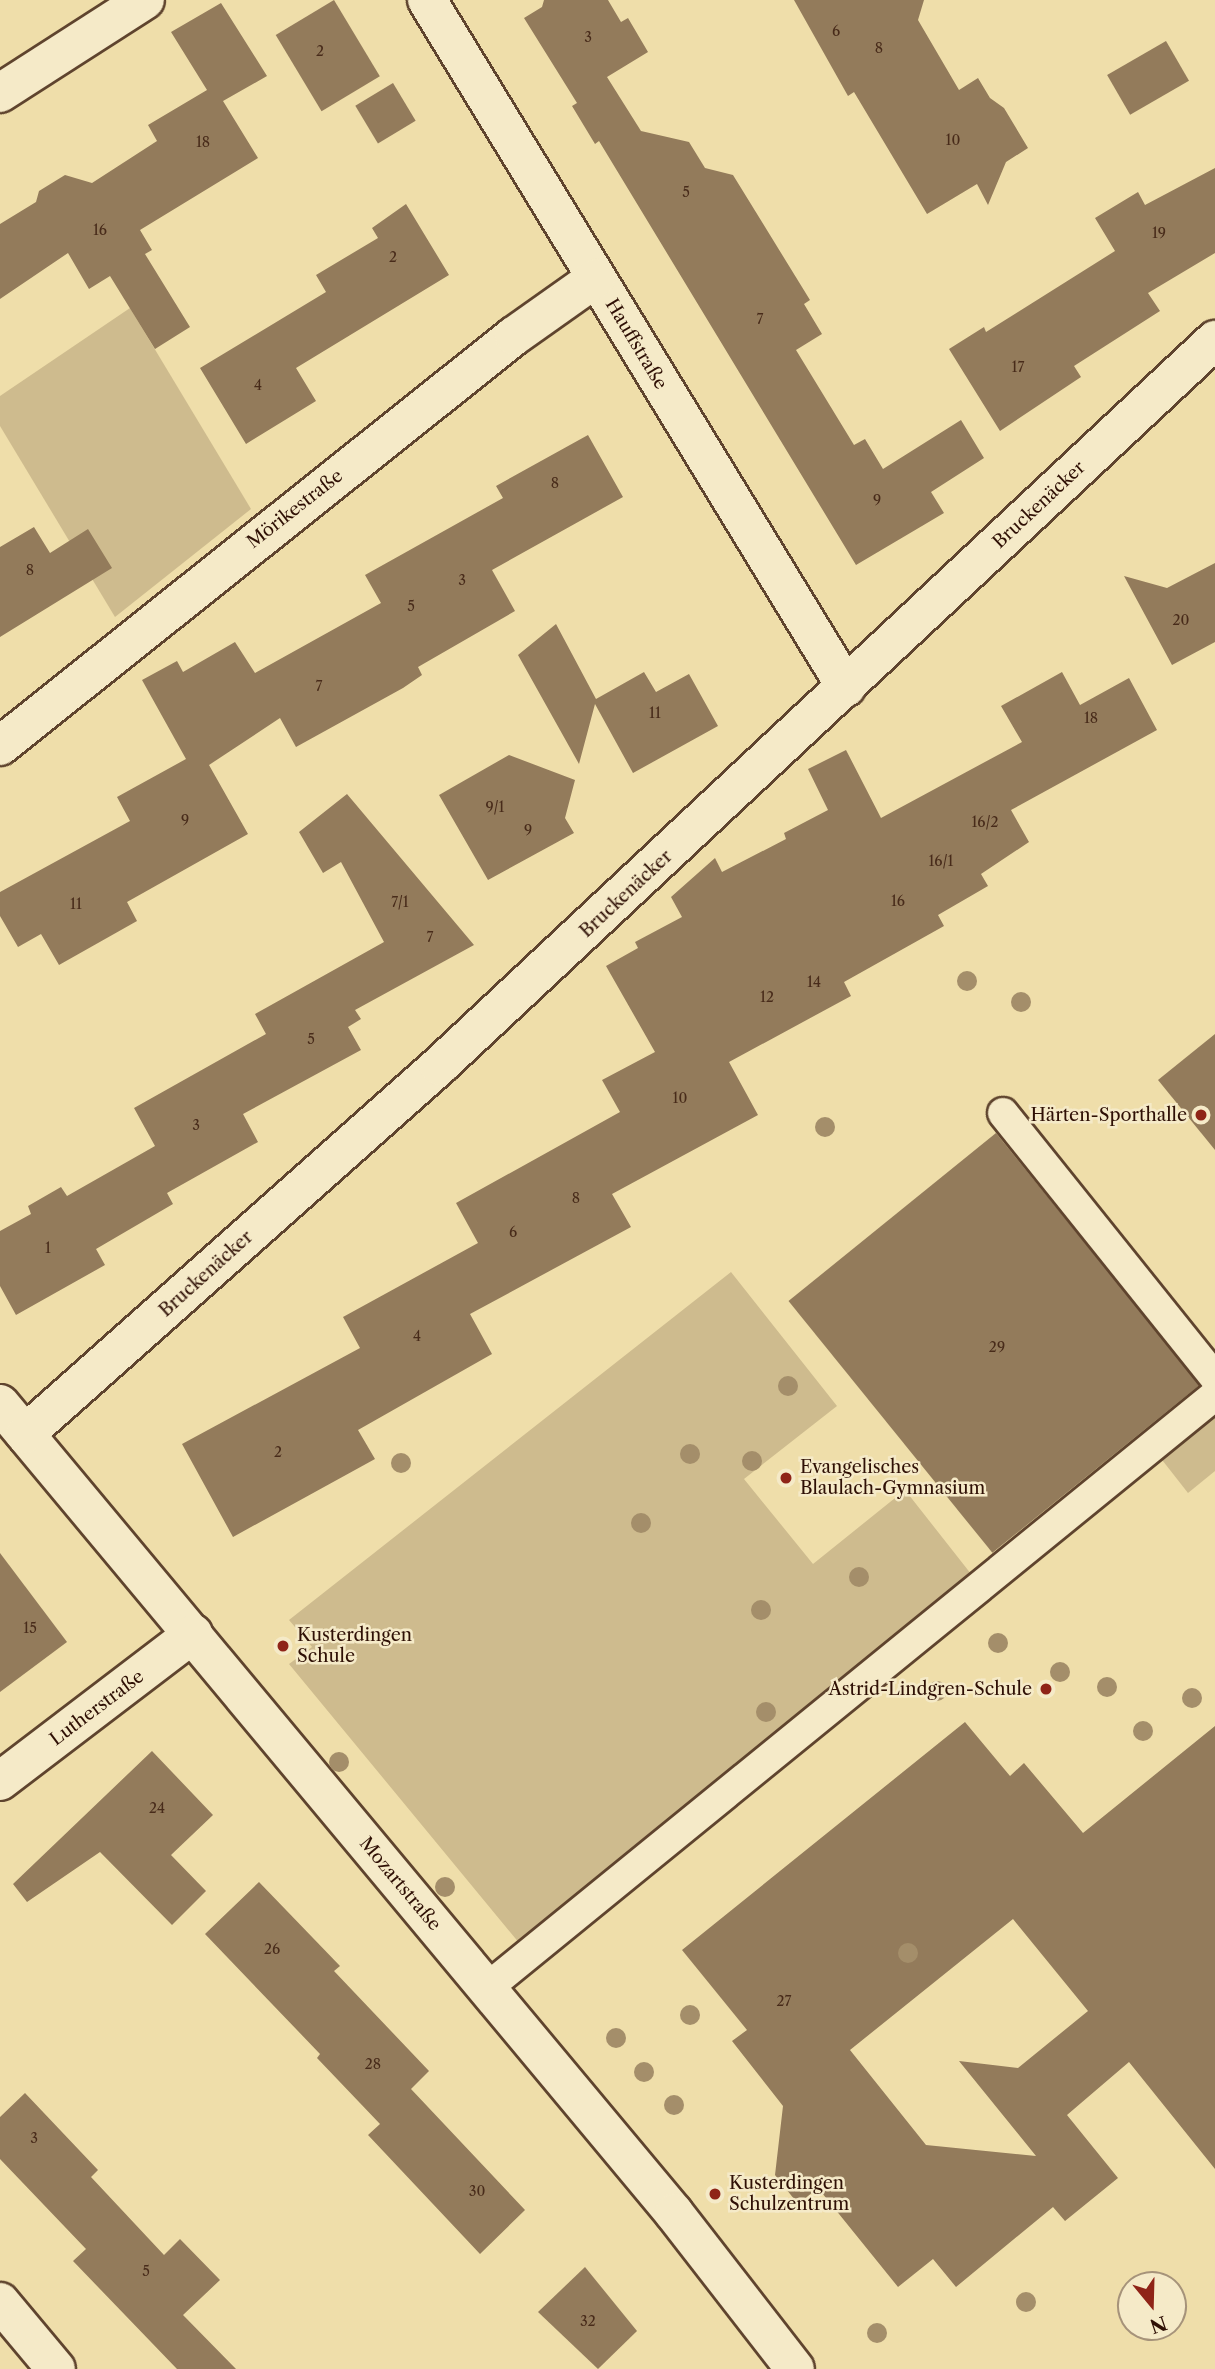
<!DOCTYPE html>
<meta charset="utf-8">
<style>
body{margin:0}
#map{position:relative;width:1215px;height:2369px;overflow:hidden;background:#efdeaa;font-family:"Libre Caslon Text",serif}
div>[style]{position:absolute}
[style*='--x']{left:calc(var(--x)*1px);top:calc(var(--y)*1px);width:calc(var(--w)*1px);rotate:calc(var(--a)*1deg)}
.green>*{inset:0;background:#cebb8e}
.building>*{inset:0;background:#937b5b;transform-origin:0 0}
.roads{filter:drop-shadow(2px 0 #5f442e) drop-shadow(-2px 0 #5f442e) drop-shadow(0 2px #5f442e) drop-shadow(0 -2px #5f442e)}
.service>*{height:30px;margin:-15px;padding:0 15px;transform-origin:15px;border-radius:15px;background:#f5eac8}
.minor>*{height:38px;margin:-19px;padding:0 19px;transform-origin:19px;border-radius:19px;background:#f5eac8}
.trees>*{width:20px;height:20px;margin:-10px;border-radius:50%;background:#a48e6a}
.dots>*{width:19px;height:19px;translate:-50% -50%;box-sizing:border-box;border:4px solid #f5eac8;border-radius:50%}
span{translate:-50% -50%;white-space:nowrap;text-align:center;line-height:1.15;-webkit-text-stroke:5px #f5eac8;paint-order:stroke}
.number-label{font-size:14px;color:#482b1a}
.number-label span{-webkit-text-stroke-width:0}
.street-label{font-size:18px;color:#2f1005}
.poi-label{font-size:18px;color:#2f1005}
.right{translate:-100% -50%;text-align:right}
.left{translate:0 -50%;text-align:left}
.north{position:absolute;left:1117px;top:2271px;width:70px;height:70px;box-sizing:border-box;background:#f5eac8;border:2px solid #a6937a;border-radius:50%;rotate:161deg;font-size:19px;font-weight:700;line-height:28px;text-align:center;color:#2f1005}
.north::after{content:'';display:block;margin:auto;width:24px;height:32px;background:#8f2418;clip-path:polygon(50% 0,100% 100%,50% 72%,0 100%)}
</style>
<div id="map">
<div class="green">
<i style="clip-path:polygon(130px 308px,251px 509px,115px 617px,0 426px,0 396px)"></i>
<i style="clip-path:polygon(731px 1272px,837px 1406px,744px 1479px,813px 1564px,905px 1490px,975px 1579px,520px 1944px,289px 1664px,312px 1647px,289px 1620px)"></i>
<i style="clip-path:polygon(1215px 1412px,1215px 1471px,1188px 1493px,1159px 1456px)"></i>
</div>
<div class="building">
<i style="left:334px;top:0;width:89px;height:68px;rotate:59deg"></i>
<i style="clip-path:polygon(544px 0,608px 0,621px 22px,628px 18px,648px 52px,607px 77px,641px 131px,689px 142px,705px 168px,733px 175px,810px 300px,804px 304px,822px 334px,796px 350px,854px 445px,865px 439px,883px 469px,961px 420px,984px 458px,931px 492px,944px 513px,856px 565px,599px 141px,595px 144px,572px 106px,577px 103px,524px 18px,542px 7px)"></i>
<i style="clip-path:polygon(794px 0,924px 0,918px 20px,959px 90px,978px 78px,990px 98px,1004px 108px,1028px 148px,1006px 162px,988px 205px,977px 184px,927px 214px,854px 92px,848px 96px)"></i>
<i style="clip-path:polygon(221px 3px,267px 76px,223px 101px,258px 158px,140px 230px,152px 250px,145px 254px,190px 327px,155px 349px,110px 276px,89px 289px,68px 253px,0 299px,0 224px,36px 202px,39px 191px,65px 175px,92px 183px,157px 141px,148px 125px,207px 90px,171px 32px)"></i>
<i style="left:1166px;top:41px;width:46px;height:68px;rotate:60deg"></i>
<i style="left:393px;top:83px;width:44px;height:44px;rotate:59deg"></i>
<i style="clip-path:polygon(1215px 168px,1215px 253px,1148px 293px,1160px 311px,1074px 366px,1081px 377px,1000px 431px,949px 349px,984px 327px,986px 332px,1115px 251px,1095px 218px,1138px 192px,1145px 205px)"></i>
<i style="clip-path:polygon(406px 204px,449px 275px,296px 368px,316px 401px,246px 444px,200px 368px,326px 292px,316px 275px,378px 238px,372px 228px)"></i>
<i style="clip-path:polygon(588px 435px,623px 497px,492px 570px,515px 611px,418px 667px,422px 675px,403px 688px,296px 747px,280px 718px,209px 765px,248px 834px,127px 902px,137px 921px,59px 965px,41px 934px,18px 947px,0 916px,0 892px,130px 821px,117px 797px,186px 759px,142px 680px,177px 661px,183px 672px,235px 642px,255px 673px,381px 603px,365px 575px,503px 498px,496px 486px)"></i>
<i style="clip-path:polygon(34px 527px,50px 553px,88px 529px,112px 568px,0 637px,0 547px)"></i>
<i style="clip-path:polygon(1215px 563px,1215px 642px,1172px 665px,1124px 576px,1167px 588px)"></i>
<i style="clip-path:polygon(556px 624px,596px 699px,644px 672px,656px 692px,689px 674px,718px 726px,633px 773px,595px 704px,579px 764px,518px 655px)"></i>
<i style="clip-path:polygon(1062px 672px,1080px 705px,1129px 678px,1157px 730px,1011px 810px,1029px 842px,981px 874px,988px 886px,938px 915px,944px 926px,844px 982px,851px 996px,729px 1062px,758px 1115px,612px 1194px,631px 1227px,470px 1314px,492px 1354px,358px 1430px,375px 1459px,233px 1537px,182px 1444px,360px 1348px,343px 1317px,478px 1243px,456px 1203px,620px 1112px,602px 1080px,655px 1052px,606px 966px,638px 948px,635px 942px,682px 917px,671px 897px,715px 858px,722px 872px,786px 839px,784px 833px,828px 810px,808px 769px,846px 750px,881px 818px,1022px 742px,1001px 706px)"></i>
<i style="clip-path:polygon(509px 755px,575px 780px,565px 818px,574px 833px,488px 880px,439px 795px)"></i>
<i style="clip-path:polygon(347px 794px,474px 945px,355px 1010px,361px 1019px,348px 1027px,361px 1050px,243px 1114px,258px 1142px,167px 1193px,173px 1204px,96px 1249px,105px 1265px,16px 1315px,0 1286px,0 1231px,31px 1214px,28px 1206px,61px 1187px,67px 1196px,155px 1146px,134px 1108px,266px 1034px,255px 1014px,384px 942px,341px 862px,323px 873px,299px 832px)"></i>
<i style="clip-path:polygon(1215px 1034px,1215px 1150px,1158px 1080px)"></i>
<i style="left:996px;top:1133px;width:324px;height:267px;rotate:51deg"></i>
<i style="clip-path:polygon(0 1553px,67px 1642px,0 1692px)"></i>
<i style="clip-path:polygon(evenodd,965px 1722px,1010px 1776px,1024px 1763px,1083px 1833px,1215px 1726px,1215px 2169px,1129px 2062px,1067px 2115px,1118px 2178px,1065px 2221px,1053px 2207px,956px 2287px,933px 2259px,898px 2287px,818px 2188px,798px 2204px,775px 2175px,783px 2106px,732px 2041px,747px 2030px,682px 1950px,965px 1722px,1013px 1919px,1088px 2011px,1018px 2068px,959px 2061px,1036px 2156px,926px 2145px,850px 2050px,1013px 1919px)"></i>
<i style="clip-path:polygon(152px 1751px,213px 1815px,171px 1855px,206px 1891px,172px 1925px,100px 1852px,27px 1902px,13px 1884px)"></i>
<i style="clip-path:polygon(259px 1882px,340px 1966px,334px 1971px,429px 2071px,411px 2089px,525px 2210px,480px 2254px,368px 2135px,380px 2124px,317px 2058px,320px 2054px,205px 1934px)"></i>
<i style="clip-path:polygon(25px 2093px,98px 2170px,91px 2177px,164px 2255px,180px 2239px,220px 2280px,183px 2315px,236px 2369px,177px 2369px,73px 2261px,86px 2249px,0 2159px,0 2117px)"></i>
<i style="clip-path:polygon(585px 2267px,637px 2331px,598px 2369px,538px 2312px)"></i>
</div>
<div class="roads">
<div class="service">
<i style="--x:1003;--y:1113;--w:339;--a:51.3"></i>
<i style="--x:487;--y:1988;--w:939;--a:-39.16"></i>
</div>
<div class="minor">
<i style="--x:427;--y:0;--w:805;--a:58.62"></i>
<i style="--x:0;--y:93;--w:172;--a:-32.7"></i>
<i style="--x:0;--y:746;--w:657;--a:-38.58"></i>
<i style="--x:514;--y:336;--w:100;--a:-35.3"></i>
<i style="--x:0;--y:1404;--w:1053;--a:50.2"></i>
<i style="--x:674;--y:2213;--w:197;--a:52.2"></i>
<i style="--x:25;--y:1434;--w:554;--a:-41.63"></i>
<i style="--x:439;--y:1066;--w:1063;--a:-43.09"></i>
<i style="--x:0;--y:1781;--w:243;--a:-37.3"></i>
<i style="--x:0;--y:2302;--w:87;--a:50.1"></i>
</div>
</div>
<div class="trees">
<i style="left:967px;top:981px"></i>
<i style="left:1021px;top:1002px"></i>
<i style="left:825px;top:1127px"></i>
<i style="left:788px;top:1386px"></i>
<i style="left:690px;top:1454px"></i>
<i style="left:752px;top:1461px"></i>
<i style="left:401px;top:1463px"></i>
<i style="left:641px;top:1523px"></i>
<i style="left:859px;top:1577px"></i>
<i style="left:761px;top:1610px"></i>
<i style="left:998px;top:1643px"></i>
<i style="left:1060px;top:1672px"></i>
<i style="left:1107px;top:1687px"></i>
<i style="left:937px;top:1691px"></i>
<i style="left:1192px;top:1698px"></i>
<i style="left:766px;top:1712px"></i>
<i style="left:1143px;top:1731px"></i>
<i style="left:339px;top:1762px"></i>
<i style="left:445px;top:1887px"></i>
<i style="left:908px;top:1953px"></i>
<i style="left:690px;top:2015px"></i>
<i style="left:616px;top:2038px"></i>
<i style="left:644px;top:2072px"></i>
<i style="left:674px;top:2105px"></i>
<i style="left:1026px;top:2302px"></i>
<i style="left:877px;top:2333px"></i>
</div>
<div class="dots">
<i style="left:1201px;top:1115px;background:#8f2418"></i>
<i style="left:786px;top:1478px;background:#8f2418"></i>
<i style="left:283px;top:1646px;background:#8f2418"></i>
<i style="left:1046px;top:1689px;background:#8f2418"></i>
<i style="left:715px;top:2194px;background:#8f2418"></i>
</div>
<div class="number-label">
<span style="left:836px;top:31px">6</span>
<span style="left:588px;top:37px">3</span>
<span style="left:879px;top:48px">8</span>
<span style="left:320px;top:51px">2</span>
<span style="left:953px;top:140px">10</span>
<span style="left:203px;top:142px">18</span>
<span style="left:686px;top:192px">5</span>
<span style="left:100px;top:230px">16</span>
<span style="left:1159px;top:233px">19</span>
<span style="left:393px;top:257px">2</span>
<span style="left:760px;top:319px">7</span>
<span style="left:1018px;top:367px">17</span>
<span style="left:258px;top:385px">4</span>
<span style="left:555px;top:483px">8</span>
<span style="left:877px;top:500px">9</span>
<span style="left:30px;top:570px">8</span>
<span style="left:462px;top:580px">3</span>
<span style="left:411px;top:606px">5</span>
<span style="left:1181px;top:620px">20</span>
<span style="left:319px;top:686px">7</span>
<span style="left:655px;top:713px">11</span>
<span style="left:1091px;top:718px">18</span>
<span style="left:495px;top:807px">9/1</span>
<span style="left:185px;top:820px">9</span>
<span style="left:985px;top:822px">16/2</span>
<span style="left:528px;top:830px">9</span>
<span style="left:941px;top:861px">16/1</span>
<span style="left:898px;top:901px">16</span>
<span style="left:400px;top:902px">7/1</span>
<span style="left:76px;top:904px">11</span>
<span style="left:430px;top:937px">7</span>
<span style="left:814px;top:982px">14</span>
<span style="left:767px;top:997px">12</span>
<span style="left:311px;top:1039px">5</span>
<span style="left:680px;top:1098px">10</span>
<span style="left:196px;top:1125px">3</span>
<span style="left:576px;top:1198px">8</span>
<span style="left:513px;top:1232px">6</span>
<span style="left:48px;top:1248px">1</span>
<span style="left:417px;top:1336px">4</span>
<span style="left:997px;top:1347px">29</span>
<span style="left:278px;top:1452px">2</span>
<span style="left:30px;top:1628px">15</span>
<span style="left:157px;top:1808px">24</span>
<span style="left:272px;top:1949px">26</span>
<span style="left:784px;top:2001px">27</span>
<span style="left:373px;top:2064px">28</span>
<span style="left:34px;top:2138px">3</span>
<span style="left:477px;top:2191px">30</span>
<span style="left:146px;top:2271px">5</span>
<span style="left:588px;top:2321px">32</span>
</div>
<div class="street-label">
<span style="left:636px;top:344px;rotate:59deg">Hauffstraße</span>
<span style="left:1039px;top:505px;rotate:-43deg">Bruckenäcker</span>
<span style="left:295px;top:509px;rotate:-38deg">Mörikestraße</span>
<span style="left:626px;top:894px;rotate:-43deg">Bruckenäcker</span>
<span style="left:206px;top:1274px;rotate:-42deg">Bruckenäcker</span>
<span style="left:97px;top:1708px;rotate:-37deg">Lutherstraße</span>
<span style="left:400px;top:1884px;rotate:50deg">Mozartstraße</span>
</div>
<div class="poi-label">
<span class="right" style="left:1187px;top:1115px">Härten-Sporthalle</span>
<span class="left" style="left:800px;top:1478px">Evangelisches<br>Blaulach-Gymnasium</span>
<span class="left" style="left:297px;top:1646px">Kusterdingen<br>Schule</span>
<span class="right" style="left:1032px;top:1689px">Astrid-Lindgren-Schule</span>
<span class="left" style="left:729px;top:2194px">Kusterdingen<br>Schulzentrum</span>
</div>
<div class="north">N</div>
</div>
